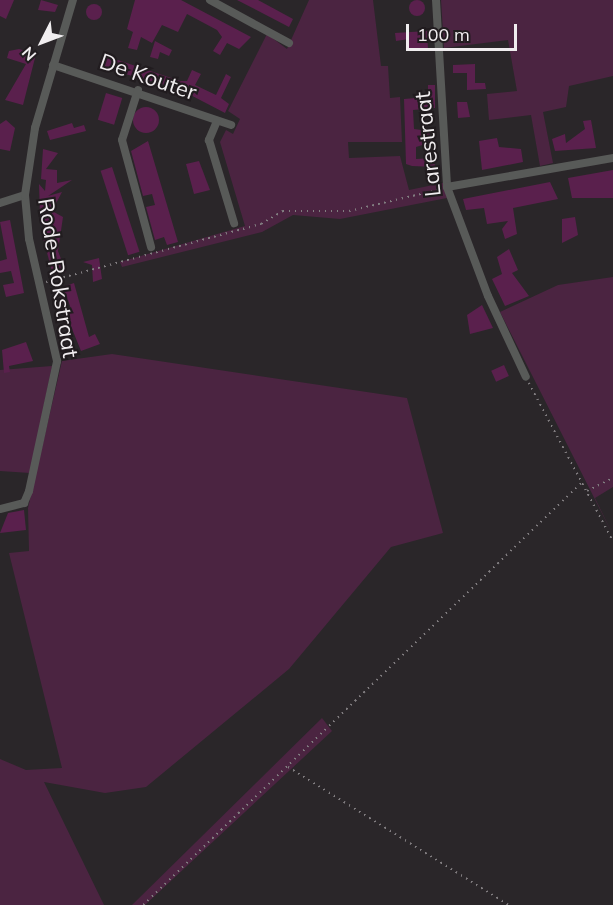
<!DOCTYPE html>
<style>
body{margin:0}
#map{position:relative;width:613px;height:905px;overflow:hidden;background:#2a2629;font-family:Mulish,sans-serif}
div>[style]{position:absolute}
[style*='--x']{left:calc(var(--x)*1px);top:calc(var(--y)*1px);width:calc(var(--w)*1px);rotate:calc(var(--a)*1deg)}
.green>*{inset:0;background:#4b2441}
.building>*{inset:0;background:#5a204d;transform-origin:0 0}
.round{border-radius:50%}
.path>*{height:1.5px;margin-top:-0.75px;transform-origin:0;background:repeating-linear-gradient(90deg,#817d80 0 1.5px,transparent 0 6px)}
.minor>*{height:8px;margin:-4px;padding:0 4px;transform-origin:4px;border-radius:4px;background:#585a58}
span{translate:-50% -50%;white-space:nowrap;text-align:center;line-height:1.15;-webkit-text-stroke:4.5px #211c1f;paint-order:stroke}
.street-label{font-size:22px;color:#f0edef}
.north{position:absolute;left:12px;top:12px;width:60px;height:60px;-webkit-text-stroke:4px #211c1f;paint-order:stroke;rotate:228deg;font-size:16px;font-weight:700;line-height:24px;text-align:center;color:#f0edef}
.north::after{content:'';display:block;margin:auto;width:21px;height:27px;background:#f0edef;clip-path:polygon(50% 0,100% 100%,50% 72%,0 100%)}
.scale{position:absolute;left:406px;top:24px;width:111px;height:27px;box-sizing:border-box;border:3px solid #f0edef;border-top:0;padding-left:8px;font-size:18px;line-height:21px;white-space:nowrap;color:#f0edef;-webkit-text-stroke:4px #211c1f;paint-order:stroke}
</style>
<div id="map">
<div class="green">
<i style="clip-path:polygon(309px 0,373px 0,381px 66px,388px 66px,390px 98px,400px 97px,402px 142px,348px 142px,349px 158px,400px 156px,409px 190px,443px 183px,447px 198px,340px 219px,293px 215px,262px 232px,122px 267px,120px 262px,245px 226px,220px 142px,226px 130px,233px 134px,240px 119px,228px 111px,267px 34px,287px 49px)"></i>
<i style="clip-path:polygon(441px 0,613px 0,613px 76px,569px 86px,566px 107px,543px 112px,553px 163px,540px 166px,531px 115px,489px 120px,487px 94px,517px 91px,508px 40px,444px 48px)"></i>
<i style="clip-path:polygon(613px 277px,613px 487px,595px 498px,613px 535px,500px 312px,558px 285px)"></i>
<i style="clip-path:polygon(112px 354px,407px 398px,443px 533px,391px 547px,289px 669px,146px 787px,105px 793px,44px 782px,104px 905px,0 905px,0 759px,26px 770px,62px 768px,9px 553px,29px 551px,28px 508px,62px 361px)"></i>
<i style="clip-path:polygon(52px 366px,30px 473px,0 471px,0 370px)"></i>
<i style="clip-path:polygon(322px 718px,332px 731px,145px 905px,132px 905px)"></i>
</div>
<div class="building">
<i style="clip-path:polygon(0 0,14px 0,6px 19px,0 16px)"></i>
<i style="clip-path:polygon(41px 0,58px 5px,55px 12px,38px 10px)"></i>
<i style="clip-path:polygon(135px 0,181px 0,251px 37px,239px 49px,227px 43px,220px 55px,213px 51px,222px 37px,217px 30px,187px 14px,178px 32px,162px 25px,152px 43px,141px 37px,137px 50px,128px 48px,133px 32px,127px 29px)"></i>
<i style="clip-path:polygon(237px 0,258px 0,293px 19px,289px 27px)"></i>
<i class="round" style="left:409px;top:0;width:16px;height:16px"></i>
<i class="round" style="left:86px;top:4px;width:16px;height:16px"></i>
<i style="clip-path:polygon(427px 31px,428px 49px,409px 51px,409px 39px,396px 41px,395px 33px)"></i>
<i style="clip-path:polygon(155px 41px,172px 50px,169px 56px,160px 52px,158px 59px,150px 57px)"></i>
<i style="clip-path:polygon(19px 49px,36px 54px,23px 105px,5px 100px,26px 64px,7px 58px,9px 51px)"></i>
<i style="clip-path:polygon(103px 55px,180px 81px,187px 81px,192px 70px,201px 74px,195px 85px,216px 95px,226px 74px,231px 77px,221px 98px,229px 104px,225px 113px,179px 89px,100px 67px)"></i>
<i style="clip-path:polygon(475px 64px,475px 83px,485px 83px,486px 89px,467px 90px,467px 73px,453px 73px,453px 65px)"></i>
<i style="clip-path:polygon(428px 85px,435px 85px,435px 108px,413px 110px,414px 129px,429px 131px,432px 142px,416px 147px,416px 159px,434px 158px,435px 167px,412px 166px,406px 164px,404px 99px,428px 97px)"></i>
<i style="left:106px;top:93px;width:17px;height:28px;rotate:17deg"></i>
<i style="clip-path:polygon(457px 102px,467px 102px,470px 117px,458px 118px)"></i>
<i class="round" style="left:133px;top:107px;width:26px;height:26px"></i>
<i style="clip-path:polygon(6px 120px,15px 128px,10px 151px,0 149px,0 124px)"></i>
<i style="clip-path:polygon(591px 120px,596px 148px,555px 151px,552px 139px,565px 134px,566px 143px,585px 129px,583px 121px)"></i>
<i style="clip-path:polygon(72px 123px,74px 128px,84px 125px,86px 131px,50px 140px,47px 131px)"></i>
<i style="clip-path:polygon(497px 138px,499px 147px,521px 149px,523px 162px,482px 170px,479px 141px)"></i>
<i style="clip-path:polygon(148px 141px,178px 242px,167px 245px,164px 237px,155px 240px,146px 207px,155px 205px,152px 194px,143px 196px,131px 151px)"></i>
<i style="clip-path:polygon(43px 149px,58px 153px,46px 169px,57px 170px,57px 183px,72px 180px,48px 196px,62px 192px,52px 211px,63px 217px,58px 251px,66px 272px,53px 275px,42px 234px,46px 222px,40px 216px,39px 184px,45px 191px,46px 180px,41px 179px)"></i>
<i style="clip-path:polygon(199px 161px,210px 190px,194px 194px,186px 164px)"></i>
<i style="left:112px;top:167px;width:89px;height:12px;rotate:72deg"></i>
<i style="clip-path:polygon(613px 170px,613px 198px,572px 198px,568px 178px)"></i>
<i style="clip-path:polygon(550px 182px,558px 199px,513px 208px,517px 234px,505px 239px,502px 229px,508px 221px,487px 224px,484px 208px,466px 210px,463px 199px)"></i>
<i style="clip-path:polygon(575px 217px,578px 235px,562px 243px,562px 219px)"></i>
<i style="clip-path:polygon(10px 220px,24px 293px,6px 297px,3px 285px,14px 283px,11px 271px,0 273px,0 261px,7px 259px,0 222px)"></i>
<i style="clip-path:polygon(509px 249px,518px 270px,512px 273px,529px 296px,505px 306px,492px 279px,502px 274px,497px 257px)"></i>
<i style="clip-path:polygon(99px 258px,102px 279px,93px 282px,92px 265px,83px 262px)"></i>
<i style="clip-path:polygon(74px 283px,89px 337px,95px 334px,100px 344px,81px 351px,66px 314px,72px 312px,68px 300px,62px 301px,57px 289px)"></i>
<i style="clip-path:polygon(482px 305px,493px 328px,470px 334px,467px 315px)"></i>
<i style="clip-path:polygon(26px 342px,33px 361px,9px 366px,10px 372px,4px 373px,2px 350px)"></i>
<i style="left:504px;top:365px;width:12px;height:14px;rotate:66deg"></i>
<i style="clip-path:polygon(24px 510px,26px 530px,0 533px,8px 513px)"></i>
</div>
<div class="path">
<i style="--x:46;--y:282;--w:223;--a:-15.1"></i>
<i style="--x:261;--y:224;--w:26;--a:-31"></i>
<i style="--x:283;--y:211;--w:66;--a:0"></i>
<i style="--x:349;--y:211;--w:95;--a:-13.4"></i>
<i style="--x:529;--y:383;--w:179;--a:62"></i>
<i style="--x:587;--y:491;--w:29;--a:-27"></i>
<i style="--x:288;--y:767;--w:261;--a:32"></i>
<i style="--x:143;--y:905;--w:608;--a:-43.93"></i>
</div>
<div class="minor">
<i style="--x:210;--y:0;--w:90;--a:28.6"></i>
<i style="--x:436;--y:0;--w:187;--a:86.6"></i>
<i style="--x:447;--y:187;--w:116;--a:69.4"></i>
<i style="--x:488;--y:296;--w:89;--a:64.9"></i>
<i style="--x:53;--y:65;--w:188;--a:18.6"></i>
<i style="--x:138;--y:90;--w:52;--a:107.7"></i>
<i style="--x:122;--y:140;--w:111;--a:74.8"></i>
<i style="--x:217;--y:121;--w:21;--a:113"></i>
<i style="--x:209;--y:140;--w:87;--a:73.2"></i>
<i style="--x:447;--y:187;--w:169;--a:-9.9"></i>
<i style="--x:0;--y:203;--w:26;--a:-18"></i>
<i style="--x:0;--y:509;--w:25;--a:-14"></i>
<i style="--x:24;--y:503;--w:13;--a:-67"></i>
<i style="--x:29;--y:491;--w:133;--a:-77.8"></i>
<i style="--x:57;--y:361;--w:125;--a:-102.9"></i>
<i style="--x:29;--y:239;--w:44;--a:-95.2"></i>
<i style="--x:25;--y:195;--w:68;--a:-81.5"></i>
<i style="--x:35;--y:128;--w:134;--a:-73.5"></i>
</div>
<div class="street-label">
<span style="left:148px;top:77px;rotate:19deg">De Kouter</span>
<span style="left:428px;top:144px;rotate:-96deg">Larestraat</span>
<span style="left:58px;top:278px;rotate:81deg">Rode-Rokstraat</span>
</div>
<div class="north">N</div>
<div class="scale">100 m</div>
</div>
